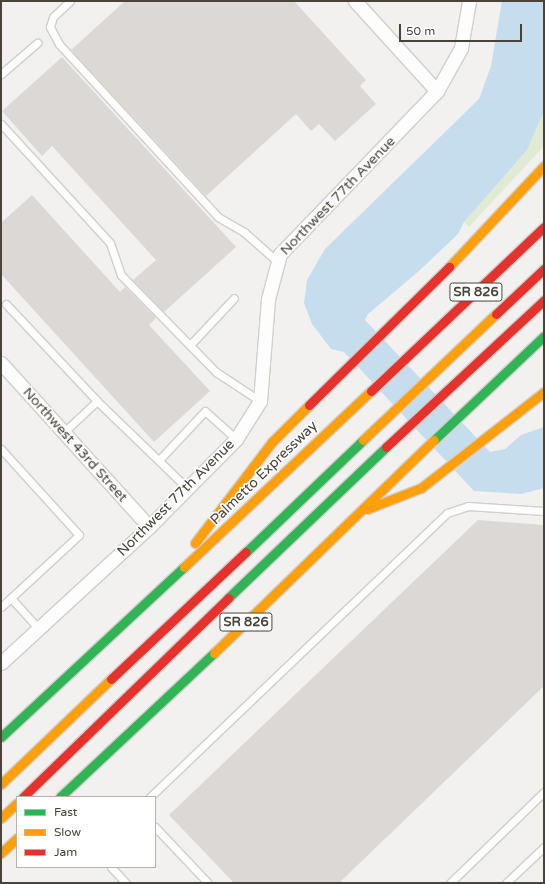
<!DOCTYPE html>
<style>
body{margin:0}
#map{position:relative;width:545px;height:884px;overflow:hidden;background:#f3f1ef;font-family:"Varela Round",sans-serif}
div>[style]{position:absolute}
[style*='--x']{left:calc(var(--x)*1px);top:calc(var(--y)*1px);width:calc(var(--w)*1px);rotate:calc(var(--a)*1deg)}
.green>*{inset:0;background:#e1ead2}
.water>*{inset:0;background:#c5ddec}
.building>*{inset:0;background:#dbd8d6}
.roads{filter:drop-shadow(1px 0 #d1cfcc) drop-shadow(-1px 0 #d1cfcc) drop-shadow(0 1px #d1cfcc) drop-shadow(0 -1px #d1cfcc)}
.lane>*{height:7px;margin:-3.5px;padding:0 3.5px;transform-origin:3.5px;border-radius:3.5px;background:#fdfdfd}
.street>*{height:13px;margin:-6.5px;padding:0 6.5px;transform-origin:6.5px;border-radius:6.5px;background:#fdfdfd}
.fast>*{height:9px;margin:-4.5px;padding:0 4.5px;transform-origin:4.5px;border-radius:4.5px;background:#30b455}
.slow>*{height:9px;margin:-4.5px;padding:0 4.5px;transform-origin:4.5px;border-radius:4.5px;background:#ff9f0a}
.jam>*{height:9px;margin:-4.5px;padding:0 4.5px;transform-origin:4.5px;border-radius:4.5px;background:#e5322d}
span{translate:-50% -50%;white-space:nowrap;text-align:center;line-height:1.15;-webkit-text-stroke:3.5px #fff;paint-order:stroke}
.shield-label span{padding:1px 3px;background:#fff;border:1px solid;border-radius:3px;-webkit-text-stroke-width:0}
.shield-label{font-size:13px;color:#49433b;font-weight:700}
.street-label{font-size:14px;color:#49433b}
.frame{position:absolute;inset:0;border:2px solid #49433b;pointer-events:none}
.legend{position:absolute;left:16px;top:796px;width:140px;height:72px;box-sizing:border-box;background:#fff;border:1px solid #b6b4b1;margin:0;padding:5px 7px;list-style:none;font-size:12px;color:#49433b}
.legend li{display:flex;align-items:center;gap:8px;height:20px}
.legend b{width:20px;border:1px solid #b6b4b1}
.scale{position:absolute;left:399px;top:24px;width:123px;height:18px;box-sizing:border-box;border:2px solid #49433b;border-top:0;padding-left:5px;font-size:12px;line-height:14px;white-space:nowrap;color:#49433b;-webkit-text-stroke:3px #fff;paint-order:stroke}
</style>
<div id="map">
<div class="green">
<i style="clip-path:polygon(544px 106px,544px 146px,469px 227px,464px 222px,527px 150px)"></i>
</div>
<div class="water">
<i style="clip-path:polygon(502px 1px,544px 1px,543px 113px,527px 150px,464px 222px,458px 234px,419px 271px,368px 314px,365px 320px,490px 452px,505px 449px,521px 435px,544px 427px,544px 488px,521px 494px,474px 491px,344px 352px,331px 349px,312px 324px,304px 303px,307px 280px,325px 249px,479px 99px,491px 66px)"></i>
</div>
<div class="building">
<i style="clip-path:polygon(125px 1px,294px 1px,366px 80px,360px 86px,376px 104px,335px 141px,319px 124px,311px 131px,296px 114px,206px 196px,71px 50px)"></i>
<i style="clip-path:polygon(62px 57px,236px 247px,164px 312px,133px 280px,156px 260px,52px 146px,42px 156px,2px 111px)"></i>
<i style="clip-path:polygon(32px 195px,120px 292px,125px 287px,156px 318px,149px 325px,210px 391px,154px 442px,1px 274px,1px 223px)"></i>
<i style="clip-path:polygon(478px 520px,544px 525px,544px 686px,339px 883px,234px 883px,169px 815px)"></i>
</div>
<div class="roads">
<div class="lane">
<i style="--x:70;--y:1;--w:23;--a:137"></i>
<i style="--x:53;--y:17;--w:10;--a:107"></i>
<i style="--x:50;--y:27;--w:19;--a:62"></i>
<i style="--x:59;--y:44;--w:235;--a:47.4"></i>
<i style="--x:218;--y:217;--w:30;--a:30"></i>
<i style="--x:244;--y:232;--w:45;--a:41.4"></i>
<i style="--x:1;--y:74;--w:48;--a:-40.7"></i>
<i style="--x:1;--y:124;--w:161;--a:47.5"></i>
<i style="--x:110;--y:243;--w:34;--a:71"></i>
<i style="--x:121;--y:275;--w:136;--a:45.6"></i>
<i style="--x:216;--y:372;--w:53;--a:33.4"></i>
<i style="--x:6;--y:304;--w:133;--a:46.8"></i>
<i style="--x:97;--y:401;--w:45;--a:136.8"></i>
<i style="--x:190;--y:345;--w:64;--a:-46.9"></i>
<i style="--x:97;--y:401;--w:127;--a:44"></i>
<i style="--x:1;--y:449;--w:116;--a:47.8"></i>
<i style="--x:79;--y:535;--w:106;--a:137.3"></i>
<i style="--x:159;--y:460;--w:67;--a:-46.8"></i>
<i style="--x:205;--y:411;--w:42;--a:42.1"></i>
<i style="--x:11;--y:598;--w:40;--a:48"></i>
<i style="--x:150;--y:797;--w:411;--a:-43.7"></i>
<i style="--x:447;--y:513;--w:22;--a:-18"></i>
<i style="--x:468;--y:506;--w:76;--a:3.8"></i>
<i style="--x:155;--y:827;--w:77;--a:46.6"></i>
<i style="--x:111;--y:867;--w:22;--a:47"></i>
<i style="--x:450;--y:883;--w:131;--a:-44.1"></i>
<i style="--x:506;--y:883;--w:52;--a:-43.5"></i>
</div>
<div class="street">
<i style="--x:355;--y:1;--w:122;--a:47.7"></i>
<i style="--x:1;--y:363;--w:221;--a:47.9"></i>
<i style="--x:1;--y:663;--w:201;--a:-42.6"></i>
<i style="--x:149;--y:527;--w:124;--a:-45.3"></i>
<i style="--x:236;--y:439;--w:45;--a:-57.7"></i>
<i style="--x:260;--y:401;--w:102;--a:-85.5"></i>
<i style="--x:268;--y:299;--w:47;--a:-75.1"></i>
<i style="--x:280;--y:254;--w:226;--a:-46.1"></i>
<i style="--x:437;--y:91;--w:49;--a:-60.8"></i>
<i style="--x:461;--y:48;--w:48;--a:-80.3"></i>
</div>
<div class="fast">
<i style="--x:434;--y:440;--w:151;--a:-43.4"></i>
<i style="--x:246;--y:552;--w:162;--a:-43.7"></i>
<i style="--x:228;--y:598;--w:219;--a:-43.7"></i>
<i style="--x:1;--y:737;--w:250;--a:-42.9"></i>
<i style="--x:60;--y:797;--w:211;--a:-43.1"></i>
</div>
<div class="slow">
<i style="--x:449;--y:267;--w:139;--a:-46.8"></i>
<i style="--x:363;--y:440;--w:183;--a:-43.5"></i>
<i style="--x:367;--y:509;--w:58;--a:-21.3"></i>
<i style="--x:421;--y:488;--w:156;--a:-38"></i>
<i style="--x:195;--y:543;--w:127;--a:-52.7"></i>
<i style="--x:272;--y:442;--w:52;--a:-45"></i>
<i style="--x:184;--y:567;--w:257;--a:-43.3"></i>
<i style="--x:214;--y:653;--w:306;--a:-44.1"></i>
<i style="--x:1;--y:784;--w:152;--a:-43.7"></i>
<i style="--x:1;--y:818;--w:22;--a:-43"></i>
<i style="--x:1;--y:853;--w:22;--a:-43"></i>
</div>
<div class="jam">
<i style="--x:496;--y:314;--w:66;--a:-43.2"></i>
<i style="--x:371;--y:391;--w:238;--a:-43.5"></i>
<i style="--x:309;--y:405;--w:197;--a:-44.6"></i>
<i style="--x:386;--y:447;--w:216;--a:-42.9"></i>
<i style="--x:111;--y:679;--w:185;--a:-43.3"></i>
<i style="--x:23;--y:797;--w:286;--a:-44.1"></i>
</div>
</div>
<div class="shield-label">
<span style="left:476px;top:292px">SR 826</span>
<span style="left:246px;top:622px">SR 826</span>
</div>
<div class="street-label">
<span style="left:338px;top:196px;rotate:-46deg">Northwest 77th Avenue</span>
<span style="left:75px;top:445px;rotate:48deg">Northwest 43rd Street</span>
<span style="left:264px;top:473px;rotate:-44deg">Palmetto Expressway</span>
<span style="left:176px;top:498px;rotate:-45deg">Northwest 77th Avenue</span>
</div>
<div class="frame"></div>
<ul class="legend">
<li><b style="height:5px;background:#30b455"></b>Fast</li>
<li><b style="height:5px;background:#ff9f0a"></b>Slow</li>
<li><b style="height:5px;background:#e5322d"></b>Jam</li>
</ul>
<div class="scale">50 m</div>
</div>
